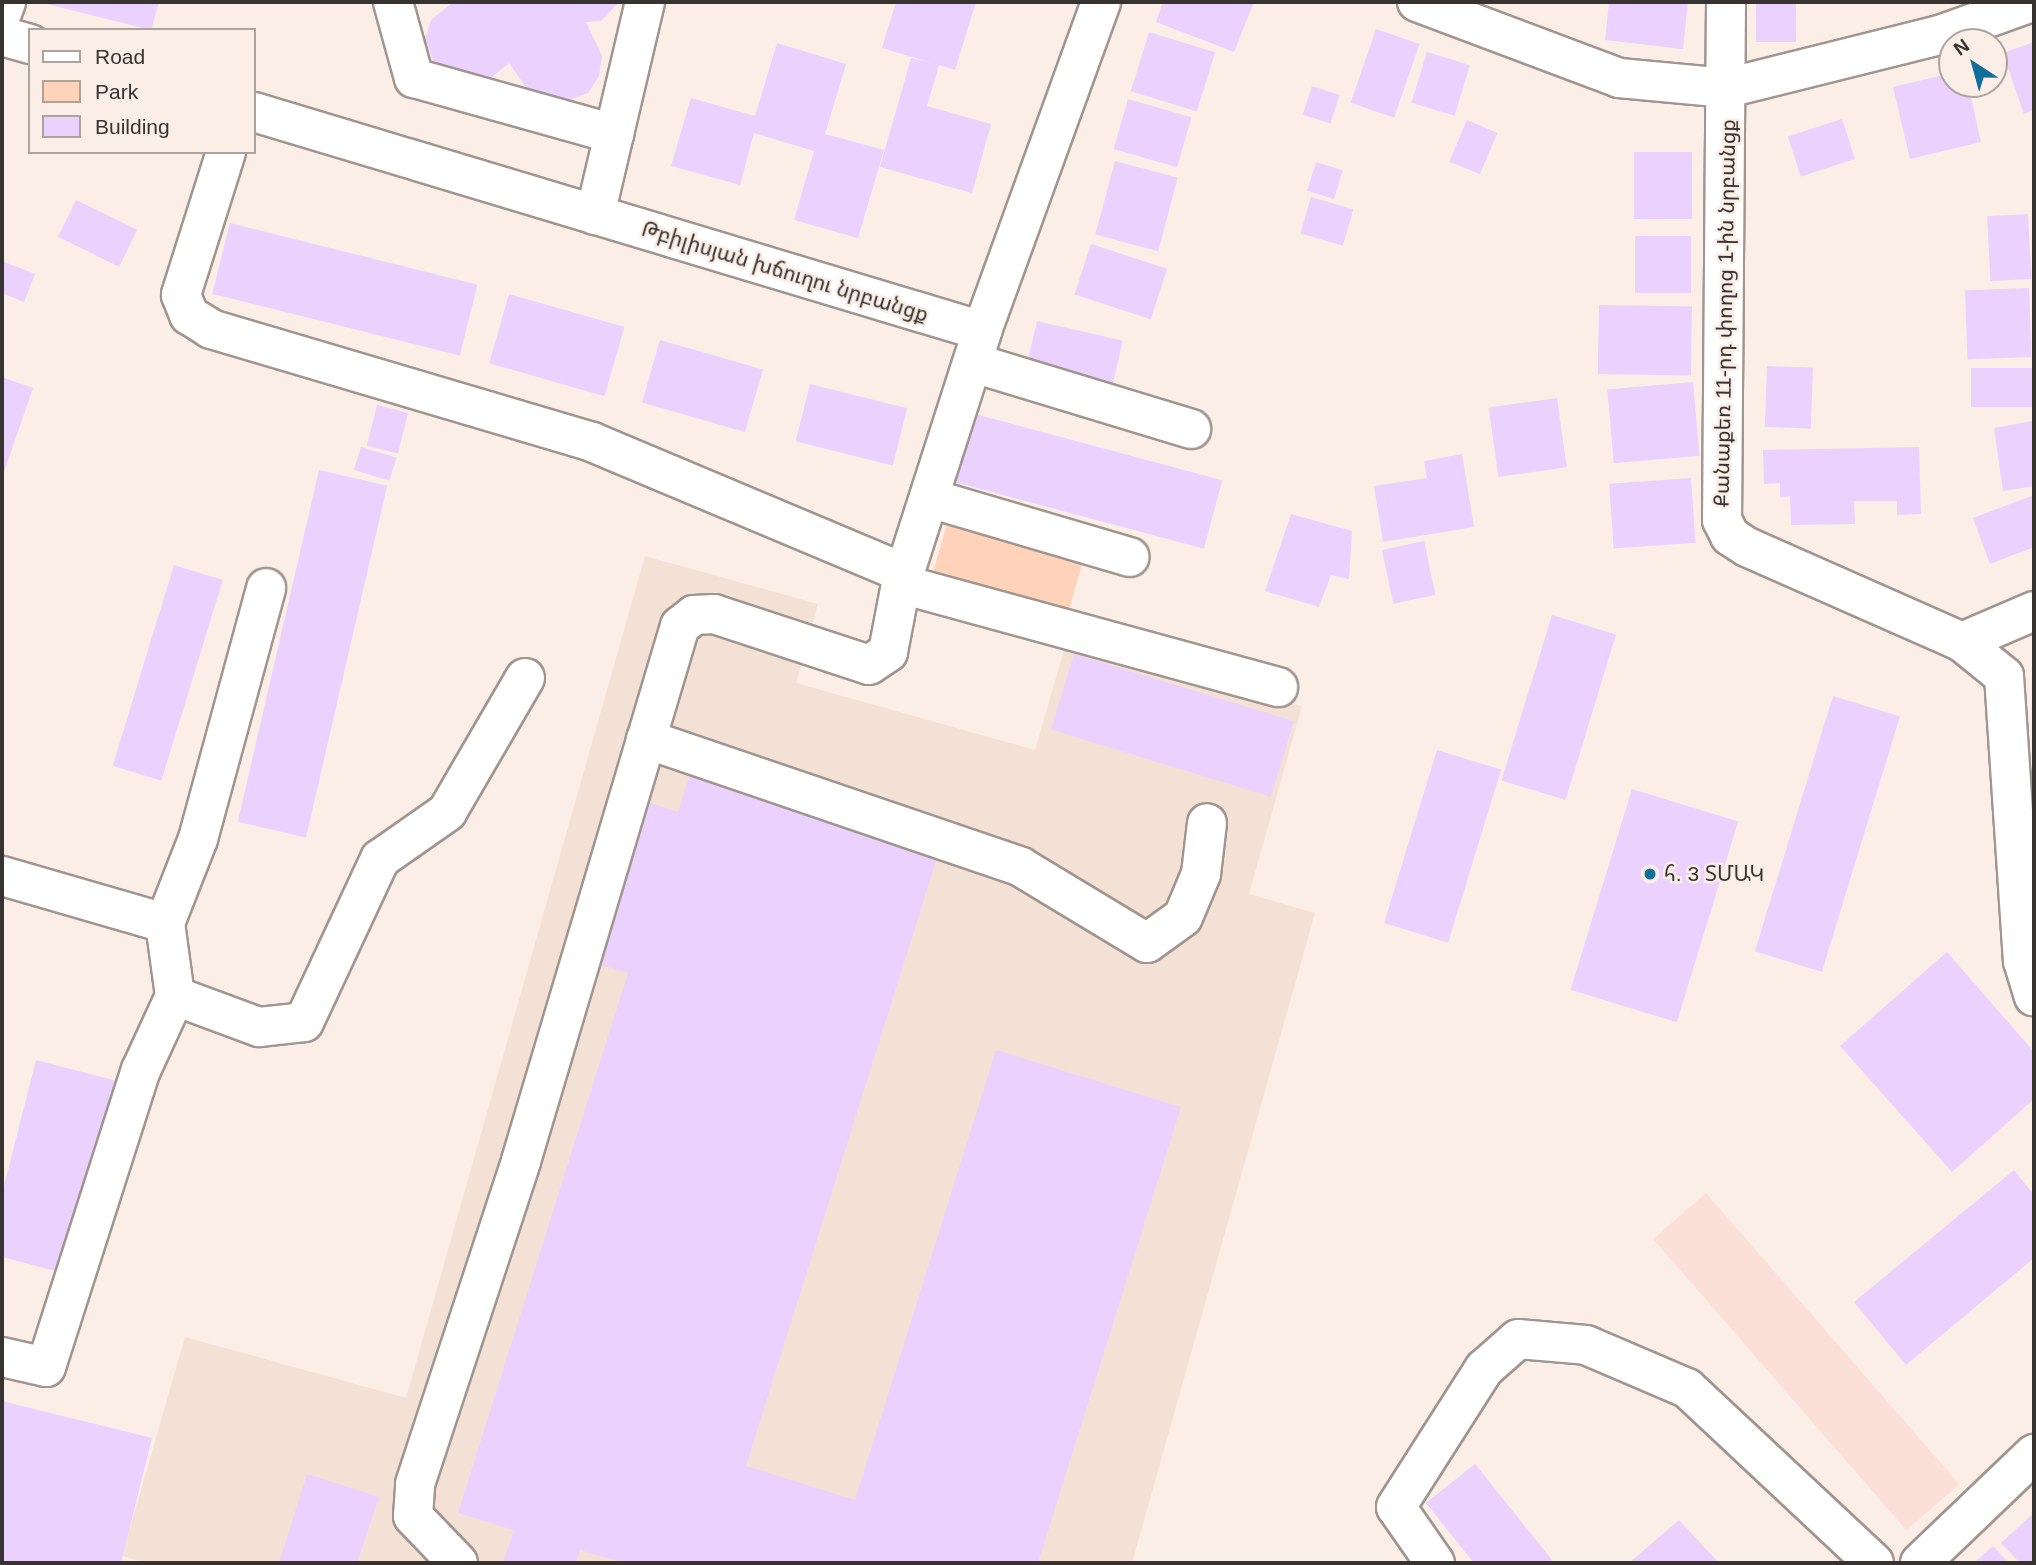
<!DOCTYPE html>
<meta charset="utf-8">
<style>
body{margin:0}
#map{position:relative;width:2036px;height:1565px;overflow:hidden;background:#faeee7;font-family:Arial,"Noto Sans Armenian",sans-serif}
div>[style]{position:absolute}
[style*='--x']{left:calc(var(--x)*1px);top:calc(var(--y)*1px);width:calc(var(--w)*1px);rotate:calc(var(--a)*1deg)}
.built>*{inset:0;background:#f4e1d6}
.education>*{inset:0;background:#fae0d9;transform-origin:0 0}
.green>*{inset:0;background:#ffd2ba;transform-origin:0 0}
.building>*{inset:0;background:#ebd1fe;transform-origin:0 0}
.roads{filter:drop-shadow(2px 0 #a0958f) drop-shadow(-2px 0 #a0958f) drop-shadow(0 2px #a0958f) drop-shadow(0 -2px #a0958f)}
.minor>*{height:38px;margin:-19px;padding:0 19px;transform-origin:19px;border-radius:19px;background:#fff}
.dots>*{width:19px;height:19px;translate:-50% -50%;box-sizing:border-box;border:4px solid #faeee7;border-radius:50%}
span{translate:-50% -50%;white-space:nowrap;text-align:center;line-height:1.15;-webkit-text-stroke:5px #faeee7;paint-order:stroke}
.street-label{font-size:21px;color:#373330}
.poi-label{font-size:21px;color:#373330}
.left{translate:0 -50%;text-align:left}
.frame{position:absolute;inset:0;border:4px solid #373330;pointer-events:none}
.legend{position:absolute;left:28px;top:28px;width:228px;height:126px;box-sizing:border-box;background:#faeee7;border:2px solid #aca39e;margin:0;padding:9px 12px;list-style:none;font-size:21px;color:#373330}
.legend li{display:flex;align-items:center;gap:14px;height:35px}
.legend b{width:35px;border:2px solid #aca39e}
.north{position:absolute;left:1938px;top:28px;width:70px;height:70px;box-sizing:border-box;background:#faeee7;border:2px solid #aca39e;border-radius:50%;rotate:324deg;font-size:19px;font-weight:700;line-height:28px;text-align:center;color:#373330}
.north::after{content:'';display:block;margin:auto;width:24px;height:32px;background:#0f6e9c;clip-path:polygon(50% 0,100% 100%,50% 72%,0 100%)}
</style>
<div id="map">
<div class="built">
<i style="clip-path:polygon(645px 556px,818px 604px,796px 683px,1035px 750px,1067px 640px,1302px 706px,1249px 894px,1315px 913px,1132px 1563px,147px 1563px,122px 1556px,185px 1337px,406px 1398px)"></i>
</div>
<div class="education">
<i style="left:1706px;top:1193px;width:386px;height:70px;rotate:49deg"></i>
</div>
<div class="green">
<i style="left:947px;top:524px;width:141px;height:55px;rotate:16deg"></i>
</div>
<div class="building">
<i style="clip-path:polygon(39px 2px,159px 2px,151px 30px)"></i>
<i style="clip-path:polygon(453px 2px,619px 2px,601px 21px,586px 22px,602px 56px,599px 76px,588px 93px,558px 104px,530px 93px,509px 63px,487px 81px,439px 74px,425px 40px,431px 20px)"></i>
<i style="clip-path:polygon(896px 2px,976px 2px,955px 70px,939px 65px,927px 106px,991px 124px,972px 193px,880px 167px,911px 58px,932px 63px,882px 48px)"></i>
<i style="clip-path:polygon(1163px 2px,1254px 2px,1234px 52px,1156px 22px)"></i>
<i style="clip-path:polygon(1609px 2px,1688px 2px,1683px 49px,1605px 40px)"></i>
<i style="left:1756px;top:2px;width:40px;height:40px"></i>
<i style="left:1376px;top:29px;width:46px;height:78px;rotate:19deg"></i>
<i style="left:1149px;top:32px;width:69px;height:62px;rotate:17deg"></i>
<i style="clip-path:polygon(2034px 42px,2034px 110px,2024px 114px,2003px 53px)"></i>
<i style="clip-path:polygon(777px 43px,846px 64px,825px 134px,884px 150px,858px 238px,794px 220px,814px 151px,754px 133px,740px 185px,671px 166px,691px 98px,755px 116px)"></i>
<i style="left:1427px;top:52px;width:45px;height:53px;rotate:17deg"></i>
<i style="clip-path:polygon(1952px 73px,1952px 84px,1968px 84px,1981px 142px,1910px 159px,1893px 87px)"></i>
<i style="left:1312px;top:86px;width:29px;height:30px;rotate:18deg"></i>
<i style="left:1128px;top:99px;width:66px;height:52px;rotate:16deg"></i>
<i style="left:1842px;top:119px;width:42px;height:57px;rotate:72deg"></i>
<i style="left:1467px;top:120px;width:33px;height:45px;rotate:23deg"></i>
<i style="left:1634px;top:152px;width:58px;height:67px"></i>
<i style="left:1115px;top:161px;width:65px;height:76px;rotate:15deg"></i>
<i style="left:1316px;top:162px;width:28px;height:30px;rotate:17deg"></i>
<i style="left:1311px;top:197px;width:44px;height:38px;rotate:16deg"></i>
<i style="left:76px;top:200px;width:68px;height:41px;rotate:26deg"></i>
<i style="left:2028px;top:214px;width:65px;height:41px;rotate:87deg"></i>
<i style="left:230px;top:223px;width:255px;height:73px;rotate:14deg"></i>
<i style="left:1635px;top:236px;width:56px;height:57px"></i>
<i style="left:1091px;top:244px;width:80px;height:53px;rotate:18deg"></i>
<i style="clip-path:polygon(2px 261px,35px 274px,24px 302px,2px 293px)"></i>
<i style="left:2029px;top:288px;width:69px;height:64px;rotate:88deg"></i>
<i style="left:509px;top:294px;width:120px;height:72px;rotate:16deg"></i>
<i style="left:1599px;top:305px;width:93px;height:69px;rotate:1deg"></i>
<i style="left:1037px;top:321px;width:88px;height:51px;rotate:13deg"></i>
<i style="left:660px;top:340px;width:107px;height:65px;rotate:16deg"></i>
<i style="left:1767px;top:366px;width:46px;height:61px;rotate:2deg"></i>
<i style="left:2034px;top:368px;width:39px;height:63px;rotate:90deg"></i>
<i style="clip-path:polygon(2px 377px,33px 388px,2px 478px)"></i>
<i style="left:1693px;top:382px;width:74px;height:86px;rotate:85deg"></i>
<i style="left:810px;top:384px;width:100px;height:59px;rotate:14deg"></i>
<i style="left:1557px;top:398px;width:70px;height:69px;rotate:82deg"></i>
<i style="left:377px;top:405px;width:32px;height:42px;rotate:14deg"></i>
<i style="left:975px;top:414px;width:256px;height:71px;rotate:15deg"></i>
<i style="clip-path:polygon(2032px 421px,2034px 486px,2003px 491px,1994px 428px)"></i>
<i style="left:361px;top:447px;width:37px;height:24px;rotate:17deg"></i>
<i style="clip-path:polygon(1919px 447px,1921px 514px,1897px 515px,1897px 501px,1854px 501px,1855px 524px,1791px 525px,1790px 496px,1780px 497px,1780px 483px,1764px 484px,1763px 450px)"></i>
<i style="clip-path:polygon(1462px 454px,1474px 527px,1383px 542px,1374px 486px,1427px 478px,1424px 461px)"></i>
<i style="left:319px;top:470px;width:70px;height:361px;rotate:13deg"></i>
<i style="left:1691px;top:478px;width:65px;height:82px;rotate:86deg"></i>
<i style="clip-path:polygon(2034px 495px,2034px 547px,1990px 564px,1973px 518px)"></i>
<i style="clip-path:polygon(1291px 514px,1352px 531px,1349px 579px,1331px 575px,1319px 607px,1265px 591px)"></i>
<i style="left:1424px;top:541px;width:55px;height:43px;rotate:78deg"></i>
<i style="left:174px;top:565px;width:51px;height:210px;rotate:17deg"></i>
<i style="left:1552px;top:615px;width:67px;height:173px;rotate:17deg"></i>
<i style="left:1074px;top:654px;width:230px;height:79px;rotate:17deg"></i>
<i style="left:1833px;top:696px;width:70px;height:267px;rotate:17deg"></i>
<i style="left:1437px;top:750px;width:67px;height:181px;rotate:17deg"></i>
<i style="clip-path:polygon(692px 768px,941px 845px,746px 1466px,855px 1500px,996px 1050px,1181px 1107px,1038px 1563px,624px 1563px,580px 1550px,576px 1563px,503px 1563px,514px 1530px,458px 1513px,628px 973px,595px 963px,645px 801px,678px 812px)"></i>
<i style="left:1632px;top:789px;width:111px;height:210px;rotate:17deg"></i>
<i style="clip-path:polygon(1947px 952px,2034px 1052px,2034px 1099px,1952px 1172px,1840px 1046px)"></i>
<i style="clip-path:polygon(36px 1060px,121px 1082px,71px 1275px,2px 1257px,2px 1194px)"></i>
<i style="clip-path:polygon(2014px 1170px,2034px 1195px,2034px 1258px,1906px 1365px,1854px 1302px)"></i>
<i style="clip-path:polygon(2px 1401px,152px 1438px,121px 1563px,2px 1563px)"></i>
<i style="clip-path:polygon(1475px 1464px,1552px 1560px,1547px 1563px,1474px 1563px,1426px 1503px)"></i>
<i style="clip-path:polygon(307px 1474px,379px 1497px,357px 1563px,279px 1563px)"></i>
<i style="clip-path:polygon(2034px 1513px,2034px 1563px,2020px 1563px,2001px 1543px)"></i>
<i style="clip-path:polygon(1679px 1520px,1719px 1563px,1629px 1563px,1650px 1545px)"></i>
<i style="clip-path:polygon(1993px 1546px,2009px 1563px,1974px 1563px)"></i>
</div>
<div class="roads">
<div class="minor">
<i style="--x:393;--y:2;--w:79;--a:74.6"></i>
<i style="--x:414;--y:78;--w:208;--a:15.6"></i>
<i style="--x:1417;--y:2;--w:216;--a:20.6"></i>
<i style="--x:1619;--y:78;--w:108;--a:5.3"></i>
<i style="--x:1727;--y:88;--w:219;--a:-14"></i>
<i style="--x:1940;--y:35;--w:98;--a:-19.7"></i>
<i style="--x:1726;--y:2;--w:518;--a:90.44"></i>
<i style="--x:1722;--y:520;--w:18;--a:63"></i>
<i style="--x:1730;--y:536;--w:20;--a:33"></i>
<i style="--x:1747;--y:547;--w:235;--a:23.8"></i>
<i style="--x:1962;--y:642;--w:54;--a:39"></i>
<i style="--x:2004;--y:676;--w:286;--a:86.2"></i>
<i style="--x:2023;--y:961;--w:37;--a:73"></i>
<i style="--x:2;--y:13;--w:12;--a:-70"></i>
<i style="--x:2;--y:36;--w:29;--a:16"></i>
<i style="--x:254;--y:112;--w:760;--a:16.74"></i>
<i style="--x:226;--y:152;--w:150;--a:107.5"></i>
<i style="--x:181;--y:295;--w:22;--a:68"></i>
<i style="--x:189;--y:315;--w:26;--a:32"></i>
<i style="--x:211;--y:329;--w:397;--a:16.5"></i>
<i style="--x:592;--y:442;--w:338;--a:22.8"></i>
<i style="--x:595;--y:215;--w:219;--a:-76.8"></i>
<i style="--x:974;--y:363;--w:227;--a:16.9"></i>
<i style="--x:929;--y:498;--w:209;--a:16.4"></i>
<i style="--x:901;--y:584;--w:391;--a:15.3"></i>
<i style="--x:1962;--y:642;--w:78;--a:-23.3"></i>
<i style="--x:646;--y:739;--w:396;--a:18.8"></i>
<i style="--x:1021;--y:867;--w:147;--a:31.1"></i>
<i style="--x:1147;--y:943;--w:44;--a:-35.8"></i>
<i style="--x:1183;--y:917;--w:47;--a:-67.3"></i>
<i style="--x:1201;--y:874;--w:51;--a:-83.3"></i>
<i style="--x:2;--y:876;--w:170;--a:16.1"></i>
<i style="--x:175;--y:996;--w:90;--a:20.3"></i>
<i style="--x:259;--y:1027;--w:45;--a:-6.3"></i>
<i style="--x:304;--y:1022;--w:180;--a:-65"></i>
<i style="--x:380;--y:859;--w:82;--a:-35"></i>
<i style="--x:447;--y:812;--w:155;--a:-59.8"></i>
<i style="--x:2;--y:1357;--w:45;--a:12.8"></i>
<i style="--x:46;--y:1367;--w:312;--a:-72.3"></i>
<i style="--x:141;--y:1070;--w:81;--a:-65.3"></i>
<i style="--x:175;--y:996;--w:74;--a:-97.8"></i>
<i style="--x:165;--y:923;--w:90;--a:-68.6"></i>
<i style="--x:198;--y:839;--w:260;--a:-74.8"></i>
<i style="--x:458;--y:1563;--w:65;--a:-133.8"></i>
<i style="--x:413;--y:1516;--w:32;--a:-86"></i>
<i style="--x:415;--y:1484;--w:340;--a:-71.8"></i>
<i style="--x:521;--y:1161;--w:558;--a:-73.45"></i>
<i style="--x:680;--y:626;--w:18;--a:-38"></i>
<i style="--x:694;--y:615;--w:20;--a:-3"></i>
<i style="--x:714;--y:614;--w:163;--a:18.2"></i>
<i style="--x:869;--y:665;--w:23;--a:-34"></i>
<i style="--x:888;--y:652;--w:69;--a:-79.2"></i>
<i style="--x:901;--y:584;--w:266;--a:-72.2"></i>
<i style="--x:982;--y:331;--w:350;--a:-70.1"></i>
<i style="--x:1435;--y:1563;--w:68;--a:-124.9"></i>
<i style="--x:1396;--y:1507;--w:164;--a:-57.5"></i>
<i style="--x:1484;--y:1369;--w:45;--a:-41.4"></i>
<i style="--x:1518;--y:1339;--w:68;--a:5"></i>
<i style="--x:1586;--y:1345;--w:110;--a:23.1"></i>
<i style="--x:1687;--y:1388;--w:256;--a:43.1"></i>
<i style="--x:1920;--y:1563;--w:158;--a:-43.7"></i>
</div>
</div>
<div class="dots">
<i style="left:1650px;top:874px;background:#0f6e9c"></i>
</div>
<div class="street-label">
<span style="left:785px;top:272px;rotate:17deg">Թբիլիսյան խճուղու նրբանցք</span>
<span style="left:1725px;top:313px;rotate:-89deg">Քանաքեռ 11-րդ փողոց 1-ին նրբանցք</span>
</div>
<div class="poi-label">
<span class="left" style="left:1664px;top:874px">հ. 3 ՏՄԱԿ</span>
</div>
<div class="frame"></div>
<ul class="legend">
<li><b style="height:9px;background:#fff"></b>Road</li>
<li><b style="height:19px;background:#ffd2ba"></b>Park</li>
<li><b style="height:19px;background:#ebd1fe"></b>Building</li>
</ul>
<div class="north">N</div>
</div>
